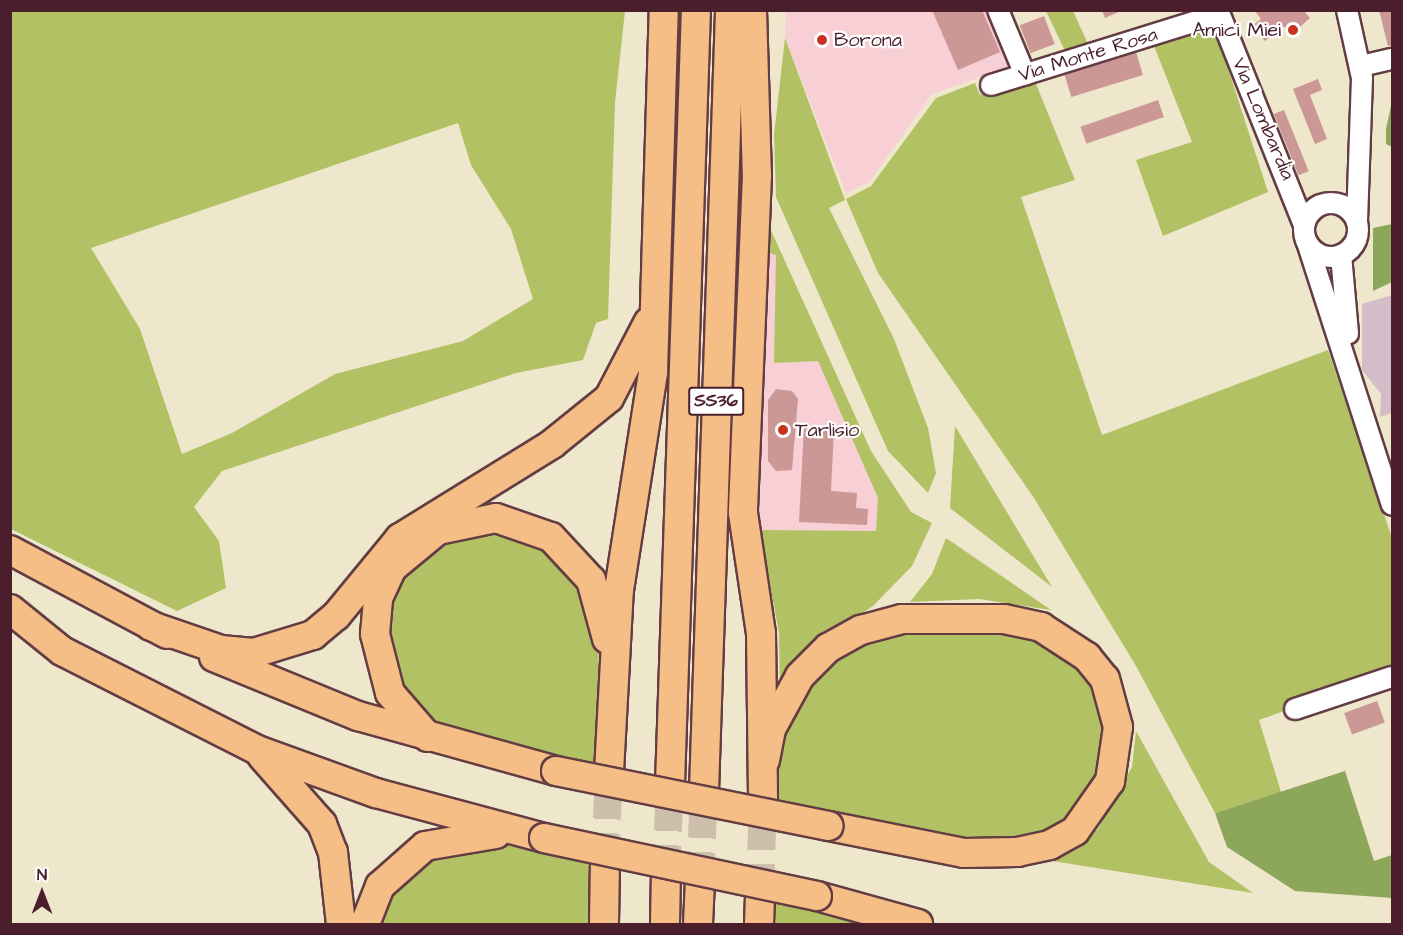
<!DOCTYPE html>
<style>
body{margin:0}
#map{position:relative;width:1403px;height:935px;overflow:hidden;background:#eee7cc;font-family:"Architects Daughter",sans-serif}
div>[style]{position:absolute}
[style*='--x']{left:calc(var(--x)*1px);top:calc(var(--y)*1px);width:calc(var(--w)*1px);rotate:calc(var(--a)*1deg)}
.built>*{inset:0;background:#f7cfd5}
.industrial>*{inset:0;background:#d2bdc8}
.green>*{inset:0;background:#b2c164}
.forest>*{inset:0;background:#8da75a}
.building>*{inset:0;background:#cb9895;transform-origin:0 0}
.highway-tunnel>*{height:28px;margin-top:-14px;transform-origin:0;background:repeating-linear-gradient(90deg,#cdbfac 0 28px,transparent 0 42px)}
.roads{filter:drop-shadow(2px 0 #633d43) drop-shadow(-2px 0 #633d43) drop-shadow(0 2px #633d43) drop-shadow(0 -2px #633d43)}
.minor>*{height:20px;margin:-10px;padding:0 10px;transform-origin:10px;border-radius:10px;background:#fff}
.minor>.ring{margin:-10px;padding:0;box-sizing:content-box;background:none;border:20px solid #fff;border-radius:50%}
.highway>*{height:28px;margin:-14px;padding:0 14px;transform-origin:14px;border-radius:14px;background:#f6be87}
.bridges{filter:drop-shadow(2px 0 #633d43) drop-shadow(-2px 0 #633d43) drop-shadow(0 2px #633d43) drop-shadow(0 -2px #633d43)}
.highway-bridge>*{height:28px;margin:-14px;padding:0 14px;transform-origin:14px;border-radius:14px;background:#f6be87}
.dots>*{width:16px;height:16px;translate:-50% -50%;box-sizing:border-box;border:3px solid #fff;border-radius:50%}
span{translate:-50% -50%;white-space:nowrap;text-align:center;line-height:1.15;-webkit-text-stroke:4.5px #fff;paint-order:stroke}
.shield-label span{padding:2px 4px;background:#fff;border:2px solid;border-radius:4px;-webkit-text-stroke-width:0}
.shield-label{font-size:18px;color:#4a1f2b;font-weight:700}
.poi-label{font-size:20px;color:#4a1f2b}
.right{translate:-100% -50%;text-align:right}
.left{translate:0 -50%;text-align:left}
.street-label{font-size:20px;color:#4a1f2b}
.frame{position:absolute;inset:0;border:12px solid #4a1f2b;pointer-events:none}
.north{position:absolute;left:12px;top:863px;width:60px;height:60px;-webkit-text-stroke:4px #fff;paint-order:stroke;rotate:0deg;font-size:16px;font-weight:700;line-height:24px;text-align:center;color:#4a1f2b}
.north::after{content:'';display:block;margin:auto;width:21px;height:27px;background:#4a1f2b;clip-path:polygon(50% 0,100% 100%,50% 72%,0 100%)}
</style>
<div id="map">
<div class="built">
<i style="clip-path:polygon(786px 11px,990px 11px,1013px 65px,932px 94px,869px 182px,846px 193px,785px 38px)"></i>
<i style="clip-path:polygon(765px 252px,777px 255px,774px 363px,818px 361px,878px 498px,876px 531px,755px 530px)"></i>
</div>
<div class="industrial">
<i style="clip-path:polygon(1392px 295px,1392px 413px,1380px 417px,1381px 394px,1362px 370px,1362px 304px)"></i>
</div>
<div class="green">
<i style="clip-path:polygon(evenodd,10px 11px,625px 11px,615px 102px,608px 319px,596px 323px,583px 360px,516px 373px,222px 471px,194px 507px,219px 541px,226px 588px,177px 611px,11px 529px,10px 11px,458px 123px,471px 165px,511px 229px,533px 299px,463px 341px,335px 374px,232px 433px,182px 454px,140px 329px,91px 248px,458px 123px)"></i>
<i style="clip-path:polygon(1046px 11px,1073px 11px,1088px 44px,1065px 51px)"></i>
<i style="clip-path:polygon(1213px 22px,1268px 192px,1163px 236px,1136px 160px,1192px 142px,1152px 41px)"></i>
<i style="clip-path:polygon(785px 38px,845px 200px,829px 208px,894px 339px,928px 428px,936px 473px,928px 493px,888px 451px,776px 197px,774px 135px)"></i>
<i style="clip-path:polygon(1034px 79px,1075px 180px,1021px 197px,1102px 435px,1328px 350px,1392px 538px,1392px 673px,1259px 720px,1281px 792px,1215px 813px,1136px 666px,1034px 498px,878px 273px,846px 199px,871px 186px,936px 98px,975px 83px,980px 95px)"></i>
<i style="clip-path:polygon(765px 217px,871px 451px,911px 512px,932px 523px,912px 566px,873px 606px,836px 631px,780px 695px,779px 633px,760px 530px,876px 531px,878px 498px,818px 361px,774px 363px,776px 255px,765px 252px)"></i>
<i style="clip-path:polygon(955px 426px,1052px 587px,950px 508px)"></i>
<i style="clip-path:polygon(487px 526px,564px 555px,599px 624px,597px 770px,453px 734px,423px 718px,386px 666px,386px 605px,418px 553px)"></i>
<i style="clip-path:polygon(946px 538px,1051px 610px,979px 599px,910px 602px,932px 574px)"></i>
<i style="clip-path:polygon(899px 626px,1005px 626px,1069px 648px,1108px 703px,1107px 770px,1066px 824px,1035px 838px,956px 841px,772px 804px,775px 755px,793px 703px,835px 654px)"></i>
<i style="clip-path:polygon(1136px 731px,1209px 862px,1253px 893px,1040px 859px,1072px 850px,1098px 829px,1132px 767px)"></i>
<i style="clip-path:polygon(498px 844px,595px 858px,589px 924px,373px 924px,383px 896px,423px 856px)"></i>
<i style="clip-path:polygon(769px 895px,907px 924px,770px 924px)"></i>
</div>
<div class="forest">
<i style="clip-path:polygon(1392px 101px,1392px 147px,1386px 144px,1386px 129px)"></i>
<i style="clip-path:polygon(1392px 224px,1392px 282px,1373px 291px,1373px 228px)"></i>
<i style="clip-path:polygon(1345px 771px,1374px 861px,1392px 855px,1392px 898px,1295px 891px,1227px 847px,1215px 813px)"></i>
</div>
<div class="building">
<i style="clip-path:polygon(932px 10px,982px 10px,1000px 52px,958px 70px)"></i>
<i style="clip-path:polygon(1102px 10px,1123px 10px,1105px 18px)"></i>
<i style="clip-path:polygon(1254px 10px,1303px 10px,1310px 18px,1291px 35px,1283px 26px,1265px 41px,1252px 26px,1261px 19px)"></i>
<i style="clip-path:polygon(1379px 10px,1392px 10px,1392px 45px,1388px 46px)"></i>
<i style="left:1044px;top:16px;width:30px;height:26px;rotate:69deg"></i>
<i style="left:1136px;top:52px;width:24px;height:75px;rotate:73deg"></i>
<i style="clip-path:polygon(1318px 79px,1322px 90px,1310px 95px,1327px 139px,1315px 144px,1293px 89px)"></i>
<i style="left:1158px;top:100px;width:18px;height:82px;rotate:71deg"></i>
<i style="left:1284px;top:110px;width:66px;height:11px;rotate:68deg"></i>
<i style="clip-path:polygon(776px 389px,792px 391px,798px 399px,792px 470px,776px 471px,768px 461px,768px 400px)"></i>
<i style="clip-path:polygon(804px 427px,834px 428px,831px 491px,857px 493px,856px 508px,868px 509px,867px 525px,799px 522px)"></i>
<i style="left:1377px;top:701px;width:23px;height:35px;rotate:70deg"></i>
</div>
<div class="highway-tunnel">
<i style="--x:605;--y:861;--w:89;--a:-87.4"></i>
<i style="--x:666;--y:873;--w:89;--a:-87.4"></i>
<i style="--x:700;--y:880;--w:89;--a:-87.4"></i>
<i style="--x:760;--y:892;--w:90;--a:-88.1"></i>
</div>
<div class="roads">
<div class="minor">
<i style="--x:998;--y:10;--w:70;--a:67.4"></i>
<i style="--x:1218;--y:10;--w:232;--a:68.2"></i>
<i style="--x:1347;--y:10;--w:70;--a:77.6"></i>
<i style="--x:1362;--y:78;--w:143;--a:92"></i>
<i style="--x:1361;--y:66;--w:32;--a:-13"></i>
<i style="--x:991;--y:85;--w:239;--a:-17.3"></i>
<i class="ring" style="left:1304px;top:203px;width:34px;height:34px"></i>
<i style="--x:1307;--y:242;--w:276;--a:72.1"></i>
<i style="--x:1341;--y:255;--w:79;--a:84.9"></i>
<i style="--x:1295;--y:709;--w:102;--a:-18.3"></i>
</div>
<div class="highway">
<i style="--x:752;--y:10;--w:165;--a:88.3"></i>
<i style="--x:757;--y:175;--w:338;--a:92.4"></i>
<i style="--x:743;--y:513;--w:121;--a:81.5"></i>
<i style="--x:761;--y:633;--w:169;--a:89.3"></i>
<i style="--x:10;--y:550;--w:178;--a:28.1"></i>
<i style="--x:10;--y:609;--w:67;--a:38.9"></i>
<i style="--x:62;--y:651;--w:219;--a:26.9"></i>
<i style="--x:257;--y:750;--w:127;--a:19.9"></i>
<i style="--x:376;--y:793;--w:174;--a:15"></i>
<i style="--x:151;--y:626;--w:74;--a:18.9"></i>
<i style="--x:221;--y:650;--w:33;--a:5"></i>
<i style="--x:254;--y:653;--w:62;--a:-17"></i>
<i style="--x:313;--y:635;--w:30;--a:-40"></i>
<i style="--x:336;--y:616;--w:101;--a:-50.6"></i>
<i style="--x:400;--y:538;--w:179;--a:-31.7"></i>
<i style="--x:552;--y:444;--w:73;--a:-38.9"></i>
<i style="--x:609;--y:398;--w:85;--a:-62.5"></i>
<i style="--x:214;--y:657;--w:156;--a:22.3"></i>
<i style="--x:358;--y:716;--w:205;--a:15.5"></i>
<i style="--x:428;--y:737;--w:58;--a:-130.8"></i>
<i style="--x:390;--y:693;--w:61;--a:-104.3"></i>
<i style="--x:375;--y:634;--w:36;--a:-85"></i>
<i style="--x:378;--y:598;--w:33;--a:-65"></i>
<i style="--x:392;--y:568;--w:60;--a:-39.6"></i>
<i style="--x:438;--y:530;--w:59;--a:-11.7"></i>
<i style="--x:496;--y:518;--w:58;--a:19.1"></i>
<i style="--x:551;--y:537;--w:59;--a:47.1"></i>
<i style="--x:591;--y:580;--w:61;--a:74.8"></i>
<i style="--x:262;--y:756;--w:91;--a:48.6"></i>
<i style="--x:322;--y:824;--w:30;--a:69"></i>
<i style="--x:333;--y:852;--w:72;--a:83.7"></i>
<i style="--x:765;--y:760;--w:32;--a:-79"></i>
<i style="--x:771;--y:729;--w:60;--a:-61.3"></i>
<i style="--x:800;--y:676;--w:40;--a:-45"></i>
<i style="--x:828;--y:648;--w:38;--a:-29"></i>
<i style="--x:861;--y:630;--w:42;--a:-15"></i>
<i style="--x:902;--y:619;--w:102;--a:0"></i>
<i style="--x:1004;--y:619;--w:38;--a:12"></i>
<i style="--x:1041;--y:627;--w:55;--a:33.1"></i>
<i style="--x:1087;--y:657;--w:28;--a:51"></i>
<i style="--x:1105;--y:679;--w:50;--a:74.8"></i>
<i style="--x:1118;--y:727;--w:55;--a:98.4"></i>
<i style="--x:1110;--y:781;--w:61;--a:125"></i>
<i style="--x:1075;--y:831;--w:29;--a:151"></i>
<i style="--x:1050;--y:845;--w:33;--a:168"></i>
<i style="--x:1018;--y:852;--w:54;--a:178.9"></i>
<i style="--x:964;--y:853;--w:138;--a:-168.7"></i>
<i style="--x:609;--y:772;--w:182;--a:-86.9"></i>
<i style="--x:619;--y:590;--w:221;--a:-81.1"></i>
<i style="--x:653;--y:372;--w:362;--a:-88.3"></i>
<i style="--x:670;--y:784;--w:774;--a:-88.08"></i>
<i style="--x:704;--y:791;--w:781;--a:-88.09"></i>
<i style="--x:817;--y:896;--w:105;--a:15.5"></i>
<i style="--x:365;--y:924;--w:41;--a:-68.5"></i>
<i style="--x:380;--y:886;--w:60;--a:-41.6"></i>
<i style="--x:425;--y:846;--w:72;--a:-9.6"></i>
<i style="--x:604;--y:924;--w:63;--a:-89.1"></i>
<i style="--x:665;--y:924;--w:51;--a:-88.9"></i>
<i style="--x:698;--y:924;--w:44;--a:-87.4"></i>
<i style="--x:759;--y:924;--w:32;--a:-88"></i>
</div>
</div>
<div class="bridges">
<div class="highway-bridge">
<i style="--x:556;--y:771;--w:278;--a:11.4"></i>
<i style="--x:544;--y:838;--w:279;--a:12"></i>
</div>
</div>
<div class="dots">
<i style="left:1293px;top:30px;background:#c8321e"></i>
<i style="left:822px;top:40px;background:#c8321e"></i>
<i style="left:783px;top:430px;background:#c8321e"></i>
</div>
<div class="shield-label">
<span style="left:716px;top:401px">SS36</span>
</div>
<div class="poi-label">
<span class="right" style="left:1281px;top:30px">Amici Miei</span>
<span class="left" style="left:834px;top:40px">Borona</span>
<span class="left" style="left:795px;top:430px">Tarlisio</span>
</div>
<div class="street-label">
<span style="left:1088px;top:55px;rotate:-17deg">Via Monte Rosa</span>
<span style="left:1263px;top:119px;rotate:67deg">Via Lombardia</span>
</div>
<div class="frame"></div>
<div class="north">N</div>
</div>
